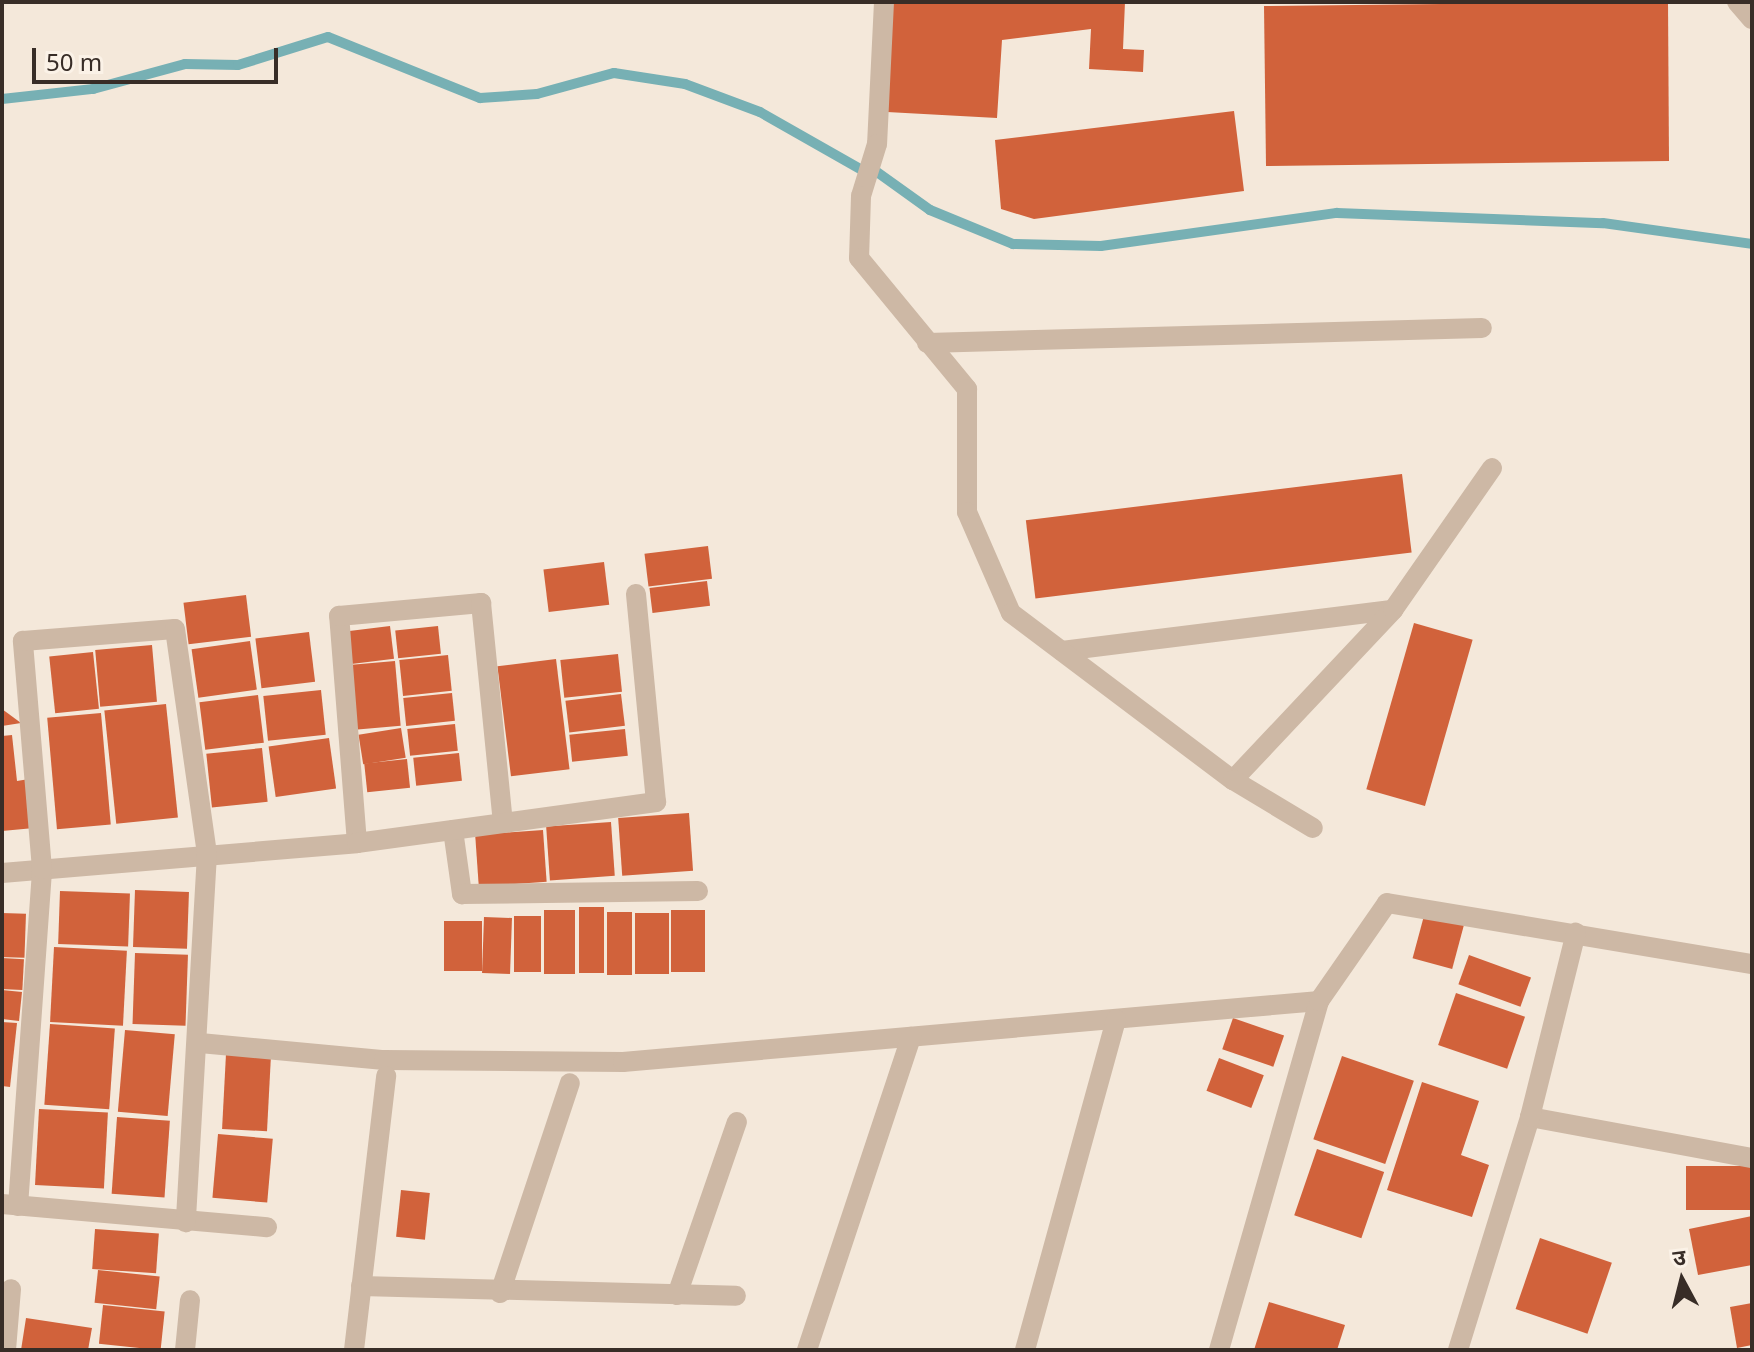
<!DOCTYPE html>
<meta charset="utf-8">
<style>
body{margin:0}
#map{position:relative;width:1754px;height:1352px;overflow:hidden;background:#f4e8da;font-family:"Noto Sans","Noto Sans Devanagari",sans-serif}
div>[style]{position:absolute}
[style*='--x']{left:calc(var(--x)*1px);top:calc(var(--y)*1px);width:calc(var(--w)*1px);rotate:calc(var(--a)*1deg)}
.stream>*{height:10px;margin:-5px;padding:0 5px;transform-origin:5px;border-radius:5px;background:#77b0b4}
.building>*{inset:0;background:#d1623b;transform-origin:0 0}
.service>*{height:20px;margin:-10px;padding:0 10px;transform-origin:10px;border-radius:10px;background:#cdb8a5}
.minor>*{height:20px;margin:-10px;padding:0 10px;transform-origin:10px;border-radius:10px;background:#cdb8a5}
span{translate:-50% -50%;white-space:nowrap;text-align:center;line-height:1.15;-webkit-text-stroke:8px #fbf2e7;paint-order:stroke}
.frame{position:absolute;inset:0;border:4px solid #382d27;pointer-events:none}
.north{position:absolute;left:1642px;top:1240px;width:80px;height:80px;-webkit-text-stroke:6px #fbf2e7;paint-order:stroke;rotate:353deg;font-size:22px;font-weight:700;line-height:32px;text-align:center;color:#382d27}
.north::after{content:'';display:block;margin:auto;width:28px;height:36px;background:#382d27;clip-path:polygon(50% 0,100% 100%,50% 72%,0 100%)}
.scale{position:absolute;left:32px;top:48px;width:246px;height:36px;box-sizing:border-box;border:4px solid #382d27;border-top:0;padding-left:10px;font-size:24px;line-height:28px;white-space:nowrap;color:#382d27;-webkit-text-stroke:6px #fbf2e7;paint-order:stroke}
</style>
<div id="map">
<div class="stream">
<i style="--x:2;--y:99;--w:92;--a:-6.3"></i>
<i style="--x:93;--y:89;--w:95;--a:-15.2"></i>
<i style="--x:185;--y:64;--w:53;--a:1.1"></i>
<i style="--x:238;--y:65;--w:94;--a:-17.3"></i>
<i style="--x:328;--y:37;--w:164;--a:21.9"></i>
<i style="--x:480;--y:98;--w:57;--a:-4"></i>
<i style="--x:537;--y:94;--w:80;--a:-15.3"></i>
<i style="--x:614;--y:73;--w:72;--a:8.8"></i>
<i style="--x:685;--y:84;--w:80;--a:20.5"></i>
<i style="--x:760;--y:112;--w:117;--a:29.6"></i>
<i style="--x:862;--y:170;--w:9;--a:-21"></i>
<i style="--x:870;--y:167;--w:74;--a:35.6"></i>
<i style="--x:930;--y:210;--w:90;--a:22.3"></i>
<i style="--x:1013;--y:244;--w:88;--a:1.3"></i>
<i style="--x:1101;--y:246;--w:238;--a:-8"></i>
<i style="--x:1337;--y:213;--w:266;--a:2.2"></i>
<i style="--x:1603;--y:223;--w:150;--a:8"></i>
</div>
<div class="building">
<i style="clip-path:polygon(893px 2px,1125px 2px,1123px 49px,1144px 50px,1143px 72px,1089px 69px,1091px 29px,1002px 40px,997px 118px,887px 112px)"></i>
<i style="clip-path:polygon(1613px 2px,1668px 2px,1669px 161px,1266px 166px,1264px 6px)"></i>
<i style="clip-path:polygon(1234px 111px,1244px 191px,1034px 219px,1001px 209px,995px 140px)"></i>
<i style="left:1402px;top:474px;width:79px;height:379px;rotate:83deg"></i>
<i style="left:708px;top:546px;width:33px;height:64px;rotate:83deg"></i>
<i style="left:604px;top:562px;width:43px;height:61px;rotate:83deg"></i>
<i style="left:707px;top:581px;width:25px;height:58px;rotate:83deg"></i>
<i style="left:246px;top:595px;width:42px;height:63px;rotate:83deg"></i>
<i style="left:1414px;top:623px;width:61px;height:173px;rotate:16deg"></i>
<i style="left:390px;top:626px;width:33px;height:43px;rotate:83deg"></i>
<i style="left:438px;top:626px;width:28px;height:43px;rotate:84deg"></i>
<i style="left:309px;top:632px;width:50px;height:54px;rotate:83deg"></i>
<i style="left:250px;top:641px;width:49px;height:59px;rotate:82deg"></i>
<i style="left:152px;top:645px;width:57px;height:57px;rotate:85deg"></i>
<i style="left:93px;top:652px;width:57px;height:44px;rotate:84deg"></i>
<i style="left:618px;top:654px;width:38px;height:58px;rotate:84deg"></i>
<i style="left:448px;top:655px;width:36px;height:49px;rotate:84deg"></i>
<i style="left:556px;top:659px;width:111px;height:59px;rotate:83deg"></i>
<i style="left:395px;top:661px;width:65px;height:46px;rotate:85deg"></i>
<i style="left:321px;top:690px;width:45px;height:58px;rotate:84deg"></i>
<i style="left:452px;top:693px;width:28px;height:49px;rotate:84deg"></i>
<i style="left:621px;top:694px;width:32px;height:56px;rotate:83deg"></i>
<i style="left:258px;top:695px;width:48px;height:59px;rotate:83deg"></i>
<i style="left:166px;top:704px;width:114px;height:62px;rotate:84deg"></i>
<i style="clip-path:polygon(2px 709px,21px 723px,2px 726px)"></i>
<i style="left:101px;top:713px;width:112px;height:54px;rotate:85deg"></i>
<i style="left:455px;top:724px;width:27px;height:48px;rotate:84deg"></i>
<i style="left:401px;top:728px;width:30px;height:43px;rotate:81deg"></i>
<i style="left:625px;top:729px;width:27px;height:56px;rotate:84deg"></i>
<i style="clip-path:polygon(12px 735px,17px 781px,29px 779px,34px 828px,2px 831px,2px 736px)"></i>
<i style="left:329px;top:738px;width:51px;height:61px;rotate:82deg"></i>
<i style="left:262px;top:748px;width:54px;height:56px;rotate:84deg"></i>
<i style="left:459px;top:753px;width:28px;height:46px;rotate:84deg"></i>
<i style="left:407px;top:759px;width:29px;height:43px;rotate:84deg"></i>
<i style="left:689px;top:813px;width:58px;height:71px;rotate:86deg"></i>
<i style="left:611px;top:822px;width:54px;height:65px;rotate:86deg"></i>
<i style="left:543px;top:830px;width:52px;height:68px;rotate:86deg"></i>
<i style="left:135px;top:890px;width:54px;height:57px;rotate:2deg"></i>
<i style="left:60px;top:891px;width:70px;height:53px;rotate:2deg"></i>
<i style="left:579px;top:907px;width:25px;height:66px"></i>
<i style="left:544px;top:910px;width:31px;height:64px"></i>
<i style="left:671px;top:910px;width:34px;height:62px"></i>
<i style="left:632px;top:912px;width:63px;height:25px;rotate:90deg"></i>
<i style="left:1425px;top:912px;width:41px;height:48px;rotate:15deg"></i>
<i style="left:2px;top:913px;width:24px;height:44px;rotate:2deg"></i>
<i style="left:635px;top:913px;width:34px;height:61px"></i>
<i style="left:514px;top:916px;width:27px;height:56px"></i>
<i style="left:484px;top:917px;width:28px;height:56px;rotate:2deg"></i>
<i style="left:444px;top:921px;width:38px;height:50px"></i>
<i style="left:54px;top:947px;width:73px;height:75px;rotate:3deg"></i>
<i style="left:135px;top:953px;width:53px;height:71px;rotate:2deg"></i>
<i style="left:1469px;top:955px;width:66px;height:31px;rotate:20deg"></i>
<i style="left:2px;top:958px;width:22px;height:31px;rotate:3deg"></i>
<i style="clip-path:polygon(2px 990px,22px 992px,19px 1021px,2px 1019px)"></i>
<i style="left:1456px;top:993px;width:73px;height:55px;rotate:19deg"></i>
<i style="left:1233px;top:1018px;width:54px;height:33px;rotate:19deg"></i>
<i style="clip-path:polygon(2px 1022px,17px 1023px,10px 1087px,2px 1086px)"></i>
<i style="left:50px;top:1024px;width:65px;height:81px;rotate:4deg"></i>
<i style="left:125px;top:1030px;width:50px;height:82px;rotate:5deg"></i>
<i style="left:226px;top:1054px;width:45px;height:75px;rotate:3deg"></i>
<i style="left:1342px;top:1056px;width:76px;height:88px;rotate:19deg"></i>
<i style="left:1219px;top:1058px;width:48px;height:35px;rotate:21deg"></i>
<i style="clip-path:polygon(1422px 1082px,1479px 1101px,1461px 1155px,1489px 1165px,1472px 1217px,1387px 1190px)"></i>
<i style="left:39px;top:1109px;width:69px;height:76px;rotate:3deg"></i>
<i style="left:117px;top:1117px;width:53px;height:77px;rotate:4deg"></i>
<i style="left:218px;top:1134px;width:55px;height:64px;rotate:5deg"></i>
<i style="left:1317px;top:1149px;width:71px;height:70px;rotate:19deg"></i>
<i style="left:1752px;top:1166px;width:44px;height:66px;rotate:90deg"></i>
<i style="left:401px;top:1190px;width:29px;height:47px;rotate:6deg"></i>
<i style="clip-path:polygon(1752px 1216px,1752px 1265px,1698px 1275px,1689px 1229px)"></i>
<i style="left:95px;top:1229px;width:64px;height:40px;rotate:4deg"></i>
<i style="left:1540px;top:1238px;width:76px;height:75px;rotate:19deg"></i>
<i style="left:98px;top:1270px;width:62px;height:33px;rotate:6deg"></i>
<i style="clip-path:polygon(1269px 1302px,1345px 1325px,1337px 1350px,1254px 1350px)"></i>
<i style="clip-path:polygon(1752px 1303px,1752px 1345px,1737px 1348px,1730px 1307px)"></i>
<i style="left:103px;top:1305px;width:62px;height:39px;rotate:6deg"></i>
<i style="clip-path:polygon(26px 1318px,92px 1328px,88px 1350px,21px 1350px)"></i>
</div>
<div class="service">
<i style="--x:1737;--y:2;--w:23;--a:49"></i>
<i style="--x:927;--y:343;--w:555;--a:-1.55"></i>
<i style="--x:1062;--y:651;--w:334;--a:-7.1"></i>
<i style="--x:1233;--y:780;--w:233;--a:-46.7"></i>
<i style="--x:1393;--y:610;--w:173;--a:-55.1"></i>
</div>
<div class="minor">
<i style="--x:884;--y:2;--w:142;--a:92.8"></i>
<i style="--x:877;--y:144;--w:54;--a:107.1"></i>
<i style="--x:861;--y:196;--w:62;--a:91.8"></i>
<i style="--x:859;--y:258;--w:170;--a:50.5"></i>
<i style="--x:967;--y:389;--w:123;--a:90"></i>
<i style="--x:967;--y:512;--w:110;--a:66.5"></i>
<i style="--x:1011;--y:613;--w:278;--a:37"></i>
<i style="--x:1233;--y:780;--w:93;--a:31"></i>
<i style="--x:453;--y:830;--w:65;--a:82"></i>
<i style="--x:462;--y:894;--w:236;--a:-0.7"></i>
<i style="--x:357;--y:843;--w:228;--a:-94.5"></i>
<i style="--x:339;--y:616;--w:143;--a:-5.2"></i>
<i style="--x:481;--y:603;--w:221;--a:84.3"></i>
<i style="--x:2;--y:873;--w:356;--a:-4.8"></i>
<i style="--x:357;--y:843;--w:302;--a:-7.8"></i>
<i style="--x:656;--y:802;--w:209;--a:-95.5"></i>
<i style="--x:200;--y:1043;--w:185;--a:5.3"></i>
<i style="--x:384;--y:1060;--w:239;--a:0.5"></i>
<i style="--x:623;--y:1062;--w:699;--a:-5.01"></i>
<i style="--x:1530;--y:1117;--w:226;--a:10.5"></i>
<i style="--x:2;--y:1204;--w:266;--a:5"></i>
<i style="--x:18;--y:1206;--w:338;--a:-85.9"></i>
<i style="--x:42;--y:869;--w:229;--a:-94.8"></i>
<i style="--x:23;--y:641;--w:152;--a:-4.5"></i>
<i style="--x:175;--y:629;--w:227;--a:81.9"></i>
<i style="--x:207;--y:854;--w:369;--a:93.3"></i>
<i style="--x:361;--y:1286;--w:375;--a:1.5"></i>
<i style="--x:500;--y:1293;--w:221;--a:-71.6"></i>
<i style="--x:677;--y:1295;--w:183;--a:-70.9"></i>
<i style="--x:6;--y:1350;--w:61;--a:-85.3"></i>
<i style="--x:185;--y:1350;--w:50;--a:-84.3"></i>
<i style="--x:354;--y:1350;--w:276;--a:-83.3"></i>
<i style="--x:807;--y:1350;--w:330;--a:-71.6"></i>
<i style="--x:1025;--y:1350;--w:343;--a:-74.6"></i>
<i style="--x:1219;--y:1350;--w:363;--a:-74"></i>
<i style="--x:1319;--y:1001;--w:119;--a:-55.2"></i>
<i style="--x:1387;--y:903;--w:370;--a:9.5"></i>
<i style="--x:1458;--y:1350;--w:244;--a:-72.8"></i>
<i style="--x:1530;--y:1117;--w:190;--a:-76"></i>
</div>
<div class="frame"></div>
<div class="north">उ</div>
<div class="scale">50 m</div>
</div>
